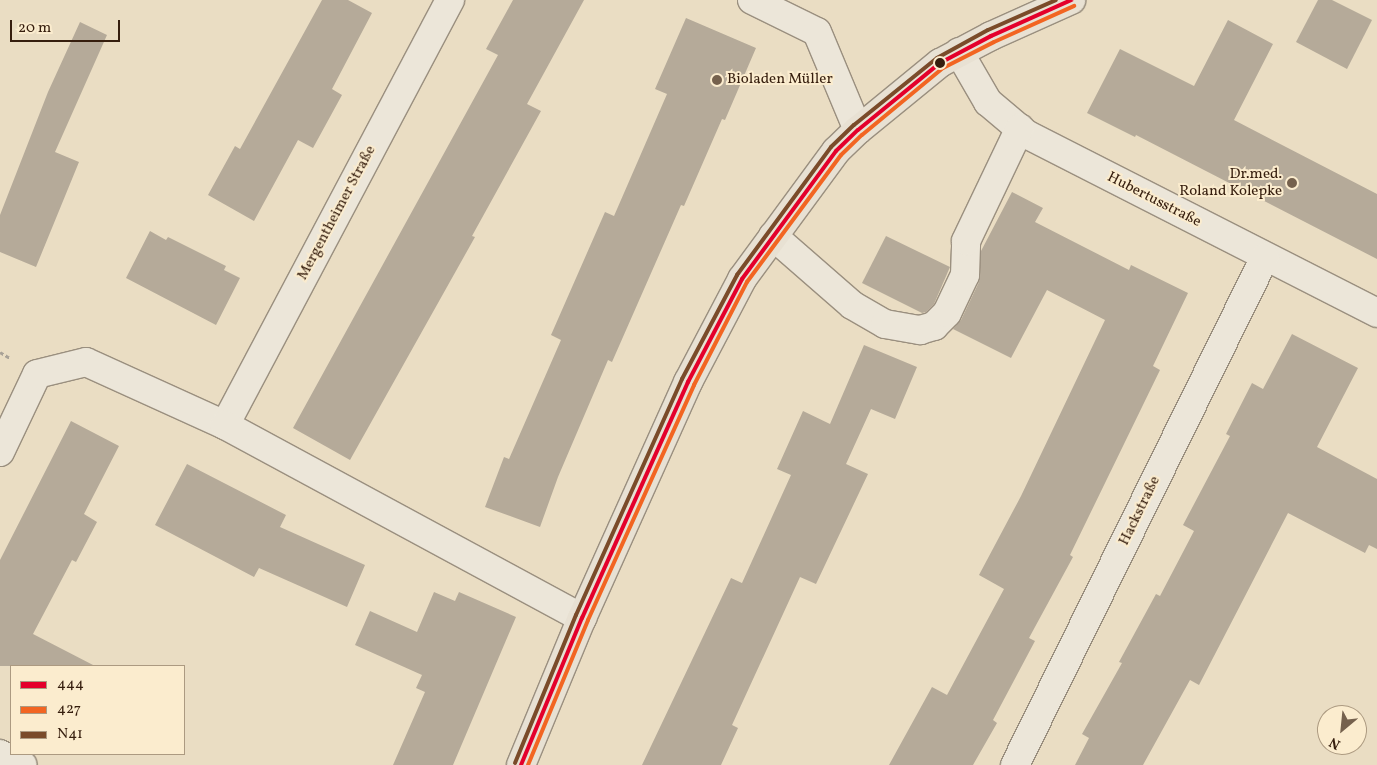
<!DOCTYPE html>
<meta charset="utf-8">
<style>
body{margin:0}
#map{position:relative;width:1377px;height:765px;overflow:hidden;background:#eaddc3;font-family:Vollkorn,serif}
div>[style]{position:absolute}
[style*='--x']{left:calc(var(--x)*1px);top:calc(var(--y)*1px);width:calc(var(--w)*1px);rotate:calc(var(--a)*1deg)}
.building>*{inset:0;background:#b5aa99}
.path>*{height:3px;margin-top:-1.5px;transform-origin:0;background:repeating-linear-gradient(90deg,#a9a297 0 4px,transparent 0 6.5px)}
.roads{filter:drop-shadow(1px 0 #9a8f7f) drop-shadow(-1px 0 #9a8f7f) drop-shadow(0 1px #9a8f7f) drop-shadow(0 -1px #9a8f7f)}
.minor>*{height:28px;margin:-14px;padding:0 14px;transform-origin:14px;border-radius:14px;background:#ece6d9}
.major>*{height:28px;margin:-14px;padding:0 14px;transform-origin:14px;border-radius:14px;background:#e8e1d3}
.bus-1>*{height:4px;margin:-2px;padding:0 2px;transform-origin:2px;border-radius:2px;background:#e4002b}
.bus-2>*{height:4px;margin:-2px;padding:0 2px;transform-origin:2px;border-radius:2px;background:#f26522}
.bus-3>*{height:4px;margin:-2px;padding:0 2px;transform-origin:2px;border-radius:2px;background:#7a4b2a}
.dots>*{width:14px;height:14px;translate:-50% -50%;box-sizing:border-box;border:2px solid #fbecce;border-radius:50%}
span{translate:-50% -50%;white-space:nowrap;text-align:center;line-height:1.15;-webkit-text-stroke:4px #fbecce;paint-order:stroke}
.poi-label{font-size:15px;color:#361e0e}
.left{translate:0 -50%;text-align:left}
.right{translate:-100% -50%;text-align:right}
.street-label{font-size:15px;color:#361e0e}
.legend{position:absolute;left:10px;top:665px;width:175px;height:90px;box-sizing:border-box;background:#fbecce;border:1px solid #ac9a81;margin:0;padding:6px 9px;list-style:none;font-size:15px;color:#361e0e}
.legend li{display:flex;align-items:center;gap:10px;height:25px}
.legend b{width:25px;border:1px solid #ac9a81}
.north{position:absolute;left:1317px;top:705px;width:50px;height:50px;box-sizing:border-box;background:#fbecce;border:1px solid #ac9a81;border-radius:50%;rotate:208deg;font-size:14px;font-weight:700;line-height:20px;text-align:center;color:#361e0e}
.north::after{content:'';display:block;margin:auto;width:18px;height:22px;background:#75614d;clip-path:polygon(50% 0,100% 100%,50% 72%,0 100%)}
.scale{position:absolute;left:10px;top:20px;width:110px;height:22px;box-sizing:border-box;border:2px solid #361e0e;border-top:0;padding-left:6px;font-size:15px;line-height:18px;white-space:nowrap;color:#361e0e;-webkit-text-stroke:4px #fbecce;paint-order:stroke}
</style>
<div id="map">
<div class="building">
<i style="clip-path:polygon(322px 0,348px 0,372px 13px,332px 89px,342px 95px,313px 148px,298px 140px,254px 221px,208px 195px,235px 146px,240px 149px)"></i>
<i style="clip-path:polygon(513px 0,584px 0,527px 104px,541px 111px,472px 236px,475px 237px,350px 460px,293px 428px,498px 55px,486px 49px)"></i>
<i style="clip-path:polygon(1318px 0,1332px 0,1372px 20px,1347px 69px,1296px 42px)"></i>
<i style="clip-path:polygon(686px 18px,756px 48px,725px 120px,722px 119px,684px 206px,681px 205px,612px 362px,608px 360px,558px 477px,540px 527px,485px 507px,504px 457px,509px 459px,561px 340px,551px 335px,605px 212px,614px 216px,667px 94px,655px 89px)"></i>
<i style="clip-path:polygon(1228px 20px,1273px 44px,1234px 120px,1377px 194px,1377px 259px,1136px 135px,1135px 137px,1087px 113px,1120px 49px,1194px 86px)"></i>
<i style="clip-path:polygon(80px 22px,107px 35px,55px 152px,79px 162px,36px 267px,0 252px,0 215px,48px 92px)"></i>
<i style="clip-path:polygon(1012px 192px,1043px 208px,1035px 222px,1129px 270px,1131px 265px,1188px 293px,1153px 366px,1160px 370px,1070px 555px,1073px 557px,1029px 638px,1035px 641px,993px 720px,997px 723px,973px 765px,889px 765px,932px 687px,947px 695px,1004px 589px,979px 575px,1021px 496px,1105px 320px,1047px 290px,1011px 358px,953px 329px,961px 320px,979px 282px,981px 251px)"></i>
<i style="clip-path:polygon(150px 231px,166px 240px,168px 237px,226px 266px,224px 270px,240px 278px,216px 325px,126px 278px)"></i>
<i style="clip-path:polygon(886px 236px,950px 267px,934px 304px,926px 312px,922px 313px,862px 283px)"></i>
<i style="clip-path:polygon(1292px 334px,1358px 368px,1317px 447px,1377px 479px,1377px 549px,1369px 545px,1365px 553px,1288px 513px,1199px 685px,1190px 680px,1143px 765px,1075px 765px,1089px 738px,1082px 734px,1122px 663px,1119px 662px,1156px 594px,1160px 596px,1194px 531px,1183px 525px,1230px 436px,1226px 434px,1252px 383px,1263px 389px)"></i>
<i style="clip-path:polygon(864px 345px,917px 367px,895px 419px,871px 409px,846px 464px,868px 474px,816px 584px,800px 577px,732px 725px,738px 728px,721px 765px,642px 765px,731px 578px,742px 583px,791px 475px,777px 469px,803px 411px,830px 424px)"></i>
<i style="clip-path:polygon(71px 421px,119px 446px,84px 514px,97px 522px,76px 562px,72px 560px,33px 634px,95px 666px,0 666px,0 560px)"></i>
<i style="clip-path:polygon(187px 464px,286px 515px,280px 527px,365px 565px,347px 607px,259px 568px,254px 577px,155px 525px)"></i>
<i style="clip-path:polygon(434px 592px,455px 601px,459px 592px,516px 617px,453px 765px,393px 765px,425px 692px,416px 688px,422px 675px,355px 645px,370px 611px,417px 632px)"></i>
</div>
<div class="path">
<i style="--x:0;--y:352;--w:12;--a:31"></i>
</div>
<div class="roads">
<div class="minor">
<i style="--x:752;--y:0;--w:72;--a:26.2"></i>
<i style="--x:817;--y:32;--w:106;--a:67.3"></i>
<i style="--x:959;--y:52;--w:58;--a:59.9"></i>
<i style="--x:988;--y:102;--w:50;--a:40.1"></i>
<i style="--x:1026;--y:134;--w:394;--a:27"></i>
<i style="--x:773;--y:236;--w:105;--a:41.1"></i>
<i style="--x:852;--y:305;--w:38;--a:30"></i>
<i style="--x:885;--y:324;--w:36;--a:10"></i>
<i style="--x:920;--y:330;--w:15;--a:-16"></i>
<i style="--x:934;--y:326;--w:18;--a:-45"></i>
<i style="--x:947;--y:313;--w:42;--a:-64.7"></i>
<i style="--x:965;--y:275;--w:34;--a:-88"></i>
<i style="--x:966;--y:241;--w:125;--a:-64.5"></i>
<i style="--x:225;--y:425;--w:481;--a:-62.1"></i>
<i style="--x:0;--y:452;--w:86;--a:-64.6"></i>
<i style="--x:37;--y:374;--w:50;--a:-13.8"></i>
<i style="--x:86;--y:362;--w:153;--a:24.4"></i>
<i style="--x:225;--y:425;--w:406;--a:28.4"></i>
<i style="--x:0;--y:754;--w:25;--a:26"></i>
<i style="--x:1015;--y:765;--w:566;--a:-63.8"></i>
</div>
<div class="major">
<i style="--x:521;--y:765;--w:159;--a:-67.5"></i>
<i style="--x:582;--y:618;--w:259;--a:-65.8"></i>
<i style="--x:688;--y:382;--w:116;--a:-62.3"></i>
<i style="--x:742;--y:279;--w:159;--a:-53.7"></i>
<i style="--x:836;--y:151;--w:30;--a:-44"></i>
<i style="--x:858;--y:130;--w:106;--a:-39.3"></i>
<i style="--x:940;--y:63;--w:58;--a:-27.9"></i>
<i style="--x:991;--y:36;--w:88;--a:-24.2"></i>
</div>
</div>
<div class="bus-1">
<i style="--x:521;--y:765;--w:159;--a:-67.5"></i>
<i style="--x:582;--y:618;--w:259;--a:-65.8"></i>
<i style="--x:688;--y:382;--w:116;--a:-62.3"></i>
<i style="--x:742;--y:279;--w:159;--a:-53.7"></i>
<i style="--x:836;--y:151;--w:30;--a:-44"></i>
<i style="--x:858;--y:130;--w:106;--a:-39.3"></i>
<i style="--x:940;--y:63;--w:58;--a:-27.9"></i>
<i style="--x:991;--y:36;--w:88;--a:-24.2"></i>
</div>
<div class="bus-2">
<i style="--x:528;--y:765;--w:157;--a:-67.5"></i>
<i style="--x:588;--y:620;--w:258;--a:-65.7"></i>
<i style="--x:694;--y:385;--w:116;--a:-62.8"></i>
<i style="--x:747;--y:282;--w:158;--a:-53.5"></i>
<i style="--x:841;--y:155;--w:29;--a:-44"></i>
<i style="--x:862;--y:135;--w:105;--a:-39.6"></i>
<i style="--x:943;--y:68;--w:57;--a:-27"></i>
<i style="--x:994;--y:42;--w:88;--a:-24.2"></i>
</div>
<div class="bus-3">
<i style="--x:515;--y:763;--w:160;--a:-67.6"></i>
<i style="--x:576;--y:615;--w:259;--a:-65.8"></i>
<i style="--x:682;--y:379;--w:118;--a:-62.1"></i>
<i style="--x:737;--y:275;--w:159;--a:-53.7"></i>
<i style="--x:831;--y:147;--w:32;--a:-44"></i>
<i style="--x:854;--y:125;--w:107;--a:-38.9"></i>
<i style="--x:937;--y:58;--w:58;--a:-28.8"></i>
<i style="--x:988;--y:30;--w:74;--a:-23.8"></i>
</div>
<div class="dots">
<i style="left:940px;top:63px;background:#361e0e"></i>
<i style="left:717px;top:80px;background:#75614d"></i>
<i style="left:1292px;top:183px;background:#75614d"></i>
</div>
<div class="poi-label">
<span class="left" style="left:727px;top:80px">Bioladen Müller</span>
<span class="right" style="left:1282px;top:183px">Dr.med.<br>Roland Kolepke</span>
</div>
<div class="street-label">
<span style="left:1154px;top:200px;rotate:27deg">Hubertusstraße</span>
<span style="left:337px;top:213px;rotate:-62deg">Mergentheimer Straße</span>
<span style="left:1140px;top:511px;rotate:-64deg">Hackstraße</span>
</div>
<ul class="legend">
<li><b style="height:6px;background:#e4002b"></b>444</li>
<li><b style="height:6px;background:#f26522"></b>427</li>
<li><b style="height:6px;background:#7a4b2a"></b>N41</li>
</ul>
<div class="north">N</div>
<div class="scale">20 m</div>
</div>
